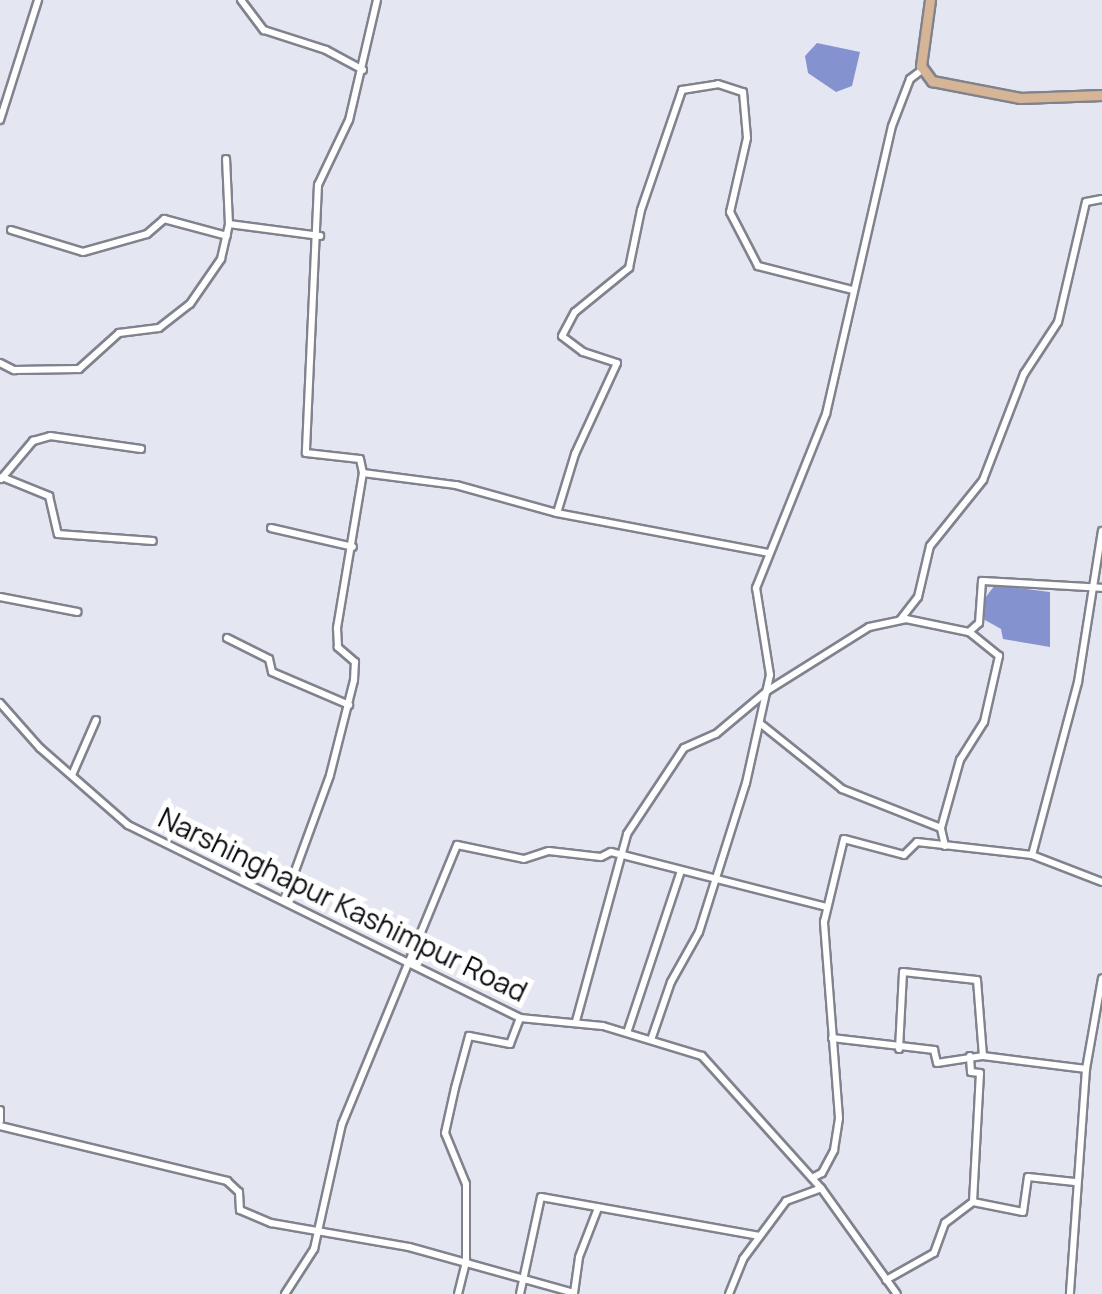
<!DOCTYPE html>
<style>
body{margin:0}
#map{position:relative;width:1102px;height:1294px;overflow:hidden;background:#e4e6f2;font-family:Manrope,sans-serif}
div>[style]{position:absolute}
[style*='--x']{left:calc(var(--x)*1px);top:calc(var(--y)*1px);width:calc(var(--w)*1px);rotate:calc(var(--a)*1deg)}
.water>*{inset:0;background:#8592d0}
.roads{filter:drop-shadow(2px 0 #80838d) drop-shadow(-2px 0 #80838d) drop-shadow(0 2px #80838d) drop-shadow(0 -2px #80838d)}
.minor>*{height:6px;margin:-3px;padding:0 3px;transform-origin:3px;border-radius:3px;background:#fff}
.major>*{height:9px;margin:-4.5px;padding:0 4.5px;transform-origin:4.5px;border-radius:4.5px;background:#d6b597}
span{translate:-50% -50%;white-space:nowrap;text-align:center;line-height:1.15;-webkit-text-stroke:10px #fff;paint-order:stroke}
.street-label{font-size:28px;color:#0b0c10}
</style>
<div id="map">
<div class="water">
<i style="clip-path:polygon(817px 43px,860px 52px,852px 86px,836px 92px,808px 73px,805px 56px)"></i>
<i style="clip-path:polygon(995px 585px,1050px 592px,1050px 647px,1003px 639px,1001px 629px,985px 620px,982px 602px)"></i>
</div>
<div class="roads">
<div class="minor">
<i style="--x:241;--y:0;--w:38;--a:53"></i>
<i style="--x:264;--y:30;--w:65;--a:17.9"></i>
<i style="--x:326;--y:50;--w:42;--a:28.4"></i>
<i style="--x:377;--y:0;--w:123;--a:103.1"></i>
<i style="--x:349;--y:120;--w:72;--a:115.5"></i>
<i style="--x:318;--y:185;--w:268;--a:92.6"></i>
<i style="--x:306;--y:453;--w:54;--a:6.3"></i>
<i style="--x:360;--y:459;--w:14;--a:78"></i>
<i style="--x:363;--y:473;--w:94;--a:7.4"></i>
<i style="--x:456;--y:485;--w:105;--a:15.5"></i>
<i style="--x:557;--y:513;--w:216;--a:10.7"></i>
<i style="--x:0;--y:120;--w:126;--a:-72.4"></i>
<i style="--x:229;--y:224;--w:92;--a:7.5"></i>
<i style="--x:11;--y:230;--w:75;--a:17"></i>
<i style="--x:83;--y:252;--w:66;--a:-15.7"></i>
<i style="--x:147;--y:234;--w:23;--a:-41"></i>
<i style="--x:164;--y:219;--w:65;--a:15.1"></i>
<i style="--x:0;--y:363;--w:16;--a:27"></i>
<i style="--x:14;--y:370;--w:65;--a:-0.9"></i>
<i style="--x:79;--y:369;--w:54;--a:-42"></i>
<i style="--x:119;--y:333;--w:40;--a:-7.1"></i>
<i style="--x:159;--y:328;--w:39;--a:-38"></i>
<i style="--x:190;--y:304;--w:55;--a:-55.4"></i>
<i style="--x:221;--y:259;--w:36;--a:-77"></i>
<i style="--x:229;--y:224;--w:65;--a:-92.6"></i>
<i style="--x:2;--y:477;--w:51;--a:22"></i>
<i style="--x:49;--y:496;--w:39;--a:77"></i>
<i style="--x:58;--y:534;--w:95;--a:4.2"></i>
<i style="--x:1;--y:479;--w:50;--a:-49.9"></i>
<i style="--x:33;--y:441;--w:18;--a:-16"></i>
<i style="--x:50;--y:436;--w:92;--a:8.1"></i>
<i style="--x:557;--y:513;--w:62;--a:-73"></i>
<i style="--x:575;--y:454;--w:100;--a:-65.2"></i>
<i style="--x:617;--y:363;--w:36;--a:-162"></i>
<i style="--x:583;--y:352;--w:26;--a:-143"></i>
<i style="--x:562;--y:336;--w:27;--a:-62"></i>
<i style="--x:575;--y:312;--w:70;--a:-39.2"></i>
<i style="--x:629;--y:268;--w:59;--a:-78.3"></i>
<i style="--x:641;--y:210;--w:127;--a:-71.1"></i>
<i style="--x:682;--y:90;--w:36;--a:-9"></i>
<i style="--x:718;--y:84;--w:26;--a:18"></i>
<i style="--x:743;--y:92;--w:46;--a:85"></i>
<i style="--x:747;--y:138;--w:76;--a:102.9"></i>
<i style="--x:730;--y:212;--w:61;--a:62.6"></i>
<i style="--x:758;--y:266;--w:97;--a:14.3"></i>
<i style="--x:271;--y:528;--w:84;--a:13"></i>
<i style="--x:0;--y:597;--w:79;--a:10.9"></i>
<i style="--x:900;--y:620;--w:29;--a:-52"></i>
<i style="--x:918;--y:597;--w:52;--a:-76.8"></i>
<i style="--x:930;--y:546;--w:85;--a:-51.2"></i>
<i style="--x:983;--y:480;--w:114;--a:-68.9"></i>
<i style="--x:1024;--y:374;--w:62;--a:-56.8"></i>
<i style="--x:1058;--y:322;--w:123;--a:-76.9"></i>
<i style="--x:1086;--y:202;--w:16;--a:-11"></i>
<i style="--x:227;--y:638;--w:47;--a:26.6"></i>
<i style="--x:269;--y:659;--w:13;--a:77"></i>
<i style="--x:272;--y:672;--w:84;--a:23.2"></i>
<i style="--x:0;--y:703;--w:60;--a:48.4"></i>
<i style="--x:40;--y:748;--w:117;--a:41.2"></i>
<i style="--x:128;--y:825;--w:437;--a:26.2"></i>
<i style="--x:520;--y:1018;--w:83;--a:5.5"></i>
<i style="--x:603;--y:1026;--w:103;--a:16.9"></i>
<i style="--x:702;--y:1056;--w:178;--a:48"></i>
<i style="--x:821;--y:1188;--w:130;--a:54.4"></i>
<i style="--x:761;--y:724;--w:104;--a:38.7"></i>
<i style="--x:842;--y:789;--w:106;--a:21.5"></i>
<i style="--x:72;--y:775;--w:60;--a:-66.4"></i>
<i style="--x:945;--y:846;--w:18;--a:-103"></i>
<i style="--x:941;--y:828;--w:71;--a:-74.4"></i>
<i style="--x:960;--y:760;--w:45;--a:-57.7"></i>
<i style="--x:984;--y:722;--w:68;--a:-77.2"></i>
<i style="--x:999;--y:656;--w:38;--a:-141"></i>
<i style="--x:1032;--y:855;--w:179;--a:-75.1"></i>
<i style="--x:1078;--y:682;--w:153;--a:-81"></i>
<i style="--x:284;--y:901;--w:134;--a:-69.9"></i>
<i style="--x:330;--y:775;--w:98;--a:-75.8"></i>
<i style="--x:354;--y:680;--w:18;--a:-87"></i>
<i style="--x:355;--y:662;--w:23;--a:-139"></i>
<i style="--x:338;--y:647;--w:19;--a:-93"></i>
<i style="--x:337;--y:628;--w:157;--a:-80.5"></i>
<i style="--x:576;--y:1021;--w:194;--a:-74.7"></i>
<i style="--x:627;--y:834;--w:103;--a:-56.5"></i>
<i style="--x:684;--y:748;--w:35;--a:-24"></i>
<i style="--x:716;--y:734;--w:67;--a:-40.1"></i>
<i style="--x:767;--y:691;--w:120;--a:-32.1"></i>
<i style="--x:869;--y:627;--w:38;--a:-12"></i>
<i style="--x:906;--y:619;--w:64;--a:11.7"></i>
<i style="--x:969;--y:632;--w:13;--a:-42"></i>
<i style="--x:979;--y:623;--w:42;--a:-85.9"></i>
<i style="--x:982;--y:581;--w:120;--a:3.3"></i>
<i style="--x:627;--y:1033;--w:171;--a:-71.6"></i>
<i style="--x:832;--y:1038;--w:103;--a:6.7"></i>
<i style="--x:934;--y:1050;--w:13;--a:77"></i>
<i style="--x:937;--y:1063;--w:47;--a:-8.7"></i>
<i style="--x:983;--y:1056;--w:104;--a:7.2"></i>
<i style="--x:1086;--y:1069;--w:226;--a:94.1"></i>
<i style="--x:651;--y:1040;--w:61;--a:-71"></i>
<i style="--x:671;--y:982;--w:57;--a:-60.8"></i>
<i style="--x:699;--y:932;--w:156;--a:-72.5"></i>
<i style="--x:746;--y:783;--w:111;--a:-77.5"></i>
<i style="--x:770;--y:675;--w:88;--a:-99.1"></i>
<i style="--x:756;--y:588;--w:188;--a:-68.1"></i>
<i style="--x:826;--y:414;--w:295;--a:-77.1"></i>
<i style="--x:892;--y:126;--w:50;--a:-69"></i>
<i style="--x:910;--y:79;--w:15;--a:-37"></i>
<i style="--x:899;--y:1049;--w:77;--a:-87"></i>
<i style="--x:903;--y:972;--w:74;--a:6.2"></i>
<i style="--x:977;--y:980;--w:76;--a:85.5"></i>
<i style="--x:1086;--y:1069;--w:92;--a:-80"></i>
<i style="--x:0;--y:1110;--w:11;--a:90"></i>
<i style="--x:0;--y:1126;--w:234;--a:13.6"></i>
<i style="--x:227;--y:1181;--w:16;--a:43"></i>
<i style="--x:239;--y:1192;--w:18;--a:87"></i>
<i style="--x:240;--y:1210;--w:34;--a:23"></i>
<i style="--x:271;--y:1223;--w:140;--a:9.9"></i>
<i style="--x:409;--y:1247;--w:171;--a:15.6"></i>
<i style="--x:574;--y:1293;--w:36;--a:-82"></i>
<i style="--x:579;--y:1257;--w:53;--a:-68.8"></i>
<i style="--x:812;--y:1178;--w:11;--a:-27"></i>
<i style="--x:822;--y:1173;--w:26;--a:-62"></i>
<i style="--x:834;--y:1150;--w:32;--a:-81"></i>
<i style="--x:839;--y:1118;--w:197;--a:-94.4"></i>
<i style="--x:824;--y:922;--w:85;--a:-76.5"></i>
<i style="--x:844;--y:839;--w:62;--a:14.9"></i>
<i style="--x:904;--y:855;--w:18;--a:-45"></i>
<i style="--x:917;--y:842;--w:116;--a:6.4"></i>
<i style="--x:1032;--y:855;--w:75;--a:21.1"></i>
<i style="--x:973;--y:1202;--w:51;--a:11.3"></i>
<i style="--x:1023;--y:1212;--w:35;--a:-82"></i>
<i style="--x:1028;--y:1177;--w:47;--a:6.1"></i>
<i style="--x:886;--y:1280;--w:55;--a:-29.4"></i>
<i style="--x:934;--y:1253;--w:32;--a:-70"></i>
<i style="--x:945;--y:1223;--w:35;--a:-37"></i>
<i style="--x:973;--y:1202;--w:129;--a:-86.9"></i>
<i style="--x:980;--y:1073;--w:9;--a:-174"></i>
<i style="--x:971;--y:1072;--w:16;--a:-94"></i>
<i style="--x:285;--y:1294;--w:54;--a:-57.2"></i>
<i style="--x:314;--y:1249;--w:128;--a:-77.4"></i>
<i style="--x:342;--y:1124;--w:302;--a:-67.6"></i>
<i style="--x:457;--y:845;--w:68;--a:11.8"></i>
<i style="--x:524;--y:859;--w:26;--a:-18"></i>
<i style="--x:549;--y:851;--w:52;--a:6.6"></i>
<i style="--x:601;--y:857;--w:11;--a:-27"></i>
<i style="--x:611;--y:852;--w:223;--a:14.3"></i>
<i style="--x:458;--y:1294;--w:34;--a:-76"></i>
<i style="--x:466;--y:1261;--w:77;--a:-90"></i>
<i style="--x:466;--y:1184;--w:55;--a:-112.4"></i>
<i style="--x:445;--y:1133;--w:46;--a:-77.5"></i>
<i style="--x:455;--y:1088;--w:54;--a:-74.9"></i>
<i style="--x:469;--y:1036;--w:42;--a:11"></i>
<i style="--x:510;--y:1044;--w:28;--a:-69"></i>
<i style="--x:520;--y:1294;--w:99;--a:-77.8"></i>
<i style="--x:541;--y:1197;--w:222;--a:10.1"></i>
<i style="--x:729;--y:1294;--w:38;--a:-68"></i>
<i style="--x:743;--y:1259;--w:72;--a:-53.4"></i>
<i style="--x:786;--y:1201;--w:37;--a:-20"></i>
</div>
<div class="major">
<i style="--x:930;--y:0;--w:67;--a:97.8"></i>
<i style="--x:921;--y:66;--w:19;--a:54"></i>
<i style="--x:932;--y:81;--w:90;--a:10.9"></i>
<i style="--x:1020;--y:98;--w:82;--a:-2.1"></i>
</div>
</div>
<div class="street-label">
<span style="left:343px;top:904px;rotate:26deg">Narshinghapur Kashimpur Road</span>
</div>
</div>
